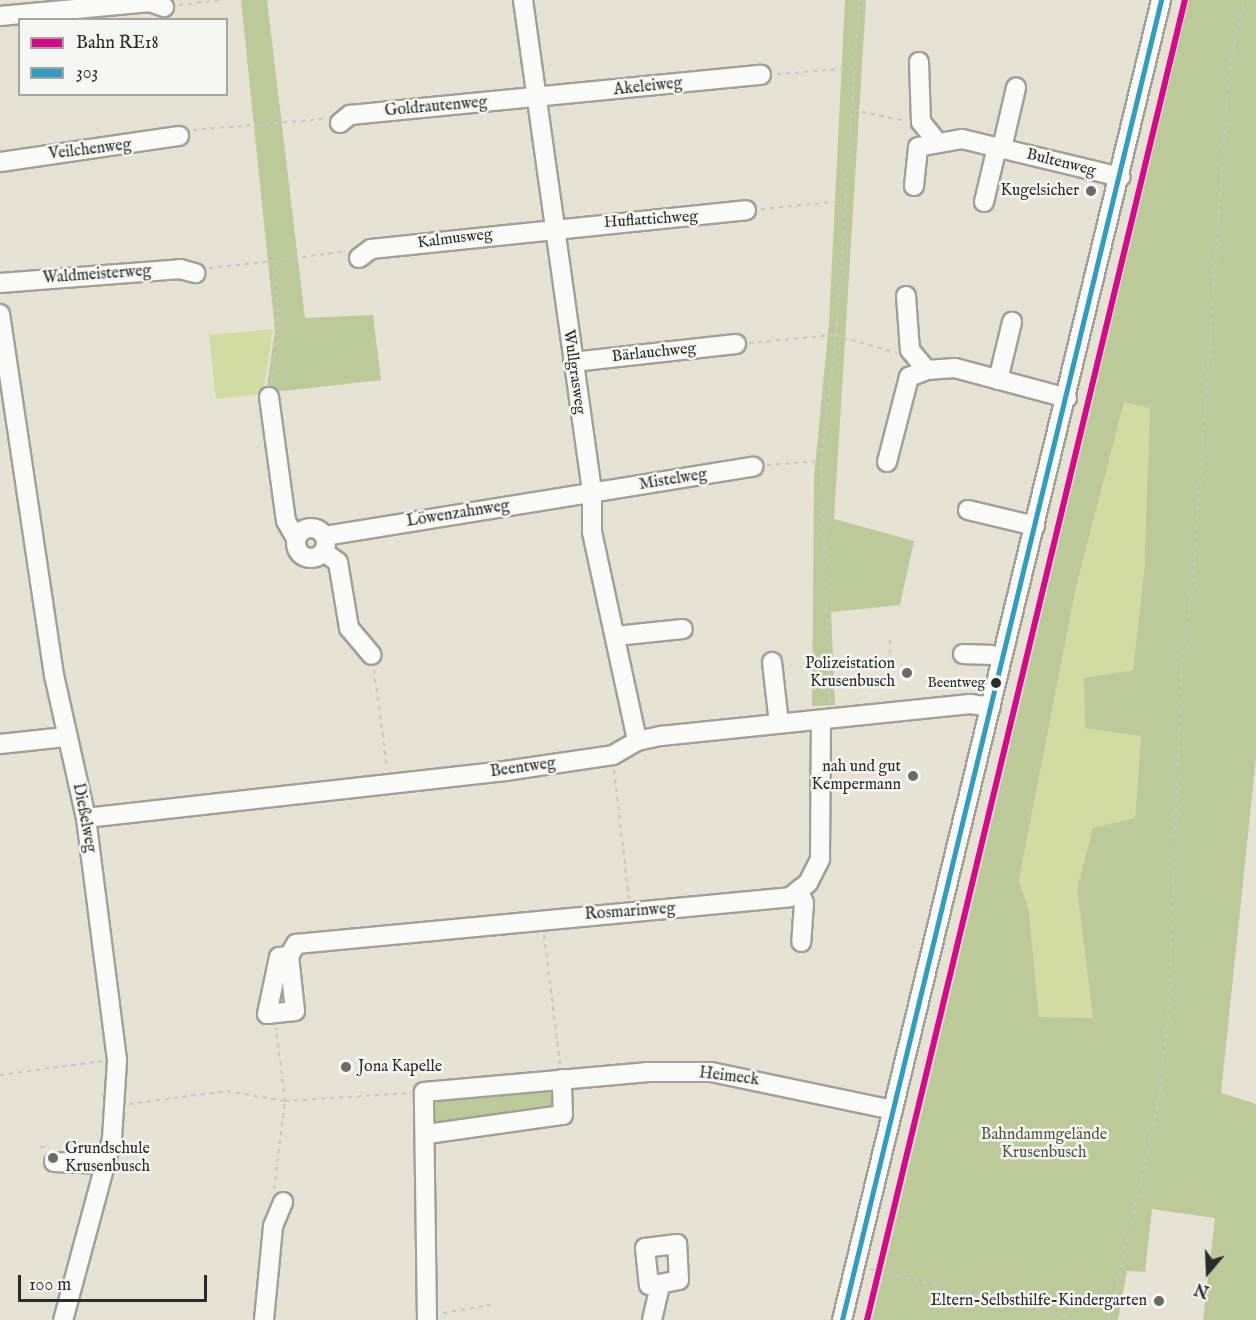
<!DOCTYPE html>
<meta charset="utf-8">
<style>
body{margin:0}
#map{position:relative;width:1256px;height:1320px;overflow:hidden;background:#e6e2d4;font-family:"IM FELL English",serif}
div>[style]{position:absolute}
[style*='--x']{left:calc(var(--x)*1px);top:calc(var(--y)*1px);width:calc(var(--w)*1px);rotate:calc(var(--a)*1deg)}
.green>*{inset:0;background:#d2dba2}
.forest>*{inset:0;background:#bcca99}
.path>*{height:2px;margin-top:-1px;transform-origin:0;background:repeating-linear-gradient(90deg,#c9c8c5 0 4.5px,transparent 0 9px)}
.roads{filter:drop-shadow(2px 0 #a2a098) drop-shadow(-2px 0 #a2a098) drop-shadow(0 2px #a2a098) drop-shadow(0 -2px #a2a098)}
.minor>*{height:18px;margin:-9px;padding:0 9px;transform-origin:9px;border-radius:9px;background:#fbfbf9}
.minor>.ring{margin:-9px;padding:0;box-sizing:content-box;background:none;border:18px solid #fbfbf9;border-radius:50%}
.bus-1>*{height:4.5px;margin:-2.25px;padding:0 2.25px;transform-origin:2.25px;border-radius:2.25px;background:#2f9ec1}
.rail-1>*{height:6px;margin:-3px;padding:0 3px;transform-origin:3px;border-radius:3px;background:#d7098b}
.dots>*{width:16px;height:16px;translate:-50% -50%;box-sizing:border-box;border:3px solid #f6f6f2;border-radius:50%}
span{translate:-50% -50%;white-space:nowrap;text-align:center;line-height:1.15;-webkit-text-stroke:5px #f6f6f2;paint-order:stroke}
.bus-label{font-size:14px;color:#2b2b2b}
.right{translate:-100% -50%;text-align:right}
.street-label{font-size:16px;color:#2b2b2b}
.poi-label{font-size:16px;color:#2b2b2b}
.left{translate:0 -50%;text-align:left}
.park-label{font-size:16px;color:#51563e}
.legend{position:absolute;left:18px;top:18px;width:210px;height:78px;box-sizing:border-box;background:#f6f6f2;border:2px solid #a5a5a2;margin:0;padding:8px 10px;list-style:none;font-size:18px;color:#2b2b2b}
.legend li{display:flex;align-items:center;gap:12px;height:30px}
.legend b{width:30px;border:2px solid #a5a5a2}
.north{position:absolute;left:1178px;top:1242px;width:60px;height:60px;-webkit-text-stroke:4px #f6f6f2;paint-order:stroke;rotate:199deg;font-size:16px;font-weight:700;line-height:24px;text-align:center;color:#2b2b2b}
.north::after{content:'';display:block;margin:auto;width:21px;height:27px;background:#2b2b2b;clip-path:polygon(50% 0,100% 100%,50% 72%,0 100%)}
.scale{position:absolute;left:18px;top:1275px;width:189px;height:27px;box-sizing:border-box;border:3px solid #2b2b2b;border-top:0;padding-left:8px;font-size:18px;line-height:21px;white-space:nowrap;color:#2b2b2b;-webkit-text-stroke:4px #f6f6f2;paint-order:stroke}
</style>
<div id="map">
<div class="green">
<i style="clip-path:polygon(273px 329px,263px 394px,216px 399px,209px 335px)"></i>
<i style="clip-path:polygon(1124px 401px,1150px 407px,1144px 572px,1133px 670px,1084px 678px,1141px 736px,1135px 819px,1077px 889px,1093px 1018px,1039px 1017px,1029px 912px,1019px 880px,1076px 587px)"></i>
</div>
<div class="forest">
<i style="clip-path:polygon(241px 0,267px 0,305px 318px,373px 315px,381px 380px,266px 393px,275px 330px)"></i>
<i style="clip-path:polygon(845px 0,866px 0,834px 519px,914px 541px,900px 605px,831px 612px,835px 705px,812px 706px,814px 477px,829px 323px)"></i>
<i style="clip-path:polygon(evenodd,1189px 0,1256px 0,1256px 758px,1221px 1093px,1256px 1104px,1256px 1320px,1203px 1320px,1215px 1218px,1152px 1209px,1145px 1272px,1127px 1271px,1118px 1320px,872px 1320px,1189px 0,1124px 402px,1150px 408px,1144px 572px,1133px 670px,1084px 678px,1085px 728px,1141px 736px,1135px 818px,1093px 828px,1077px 889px,1093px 1018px,1039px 1017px,1029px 912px,1019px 880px,1076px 587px,1124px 402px)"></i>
<i style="clip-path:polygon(557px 1086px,558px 1108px,434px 1125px,430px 1099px)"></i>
</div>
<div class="path">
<i style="--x:179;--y:5;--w:41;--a:-7"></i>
<i style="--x:777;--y:74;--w:78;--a:-4.4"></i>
<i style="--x:853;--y:110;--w:54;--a:11.7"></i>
<i style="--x:193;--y:130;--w:131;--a:-4.8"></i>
<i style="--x:761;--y:209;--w:81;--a:-5.6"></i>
<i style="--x:209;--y:268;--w:66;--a:-6.1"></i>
<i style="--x:749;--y:343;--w:85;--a:-5.4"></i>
<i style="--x:834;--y:335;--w:66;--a:15.9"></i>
<i style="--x:271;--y:382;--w:52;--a:-82.3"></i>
<i style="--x:278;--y:330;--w:69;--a:-92.5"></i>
<i style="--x:275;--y:261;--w:71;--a:-8.1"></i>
<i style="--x:767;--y:465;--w:54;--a:-4.2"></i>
<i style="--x:890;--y:640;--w:41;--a:88.6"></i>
<i style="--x:891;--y:681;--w:6;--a:0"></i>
<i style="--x:374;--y:670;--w:99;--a:82.4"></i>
<i style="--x:830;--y:703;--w:242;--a:-92.1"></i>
<i style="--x:821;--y:461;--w:137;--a:-83.3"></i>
<i style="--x:837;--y:325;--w:326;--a:-86.1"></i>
<i style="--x:614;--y:770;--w:130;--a:83.4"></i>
<i style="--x:544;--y:935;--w:130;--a:82.9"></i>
<i style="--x:0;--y:1075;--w:103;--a:-7.8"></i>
<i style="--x:129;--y:1104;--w:99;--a:-7.6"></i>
<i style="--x:227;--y:1091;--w:59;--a:9.8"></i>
<i style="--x:285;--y:1101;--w:124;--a:-3.7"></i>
<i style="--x:71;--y:1146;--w:20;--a:6"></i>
<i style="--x:40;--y:1147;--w:10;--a:0"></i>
<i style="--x:274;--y:1189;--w:89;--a:-82.9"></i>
<i style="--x:285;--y:1101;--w:74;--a:-97"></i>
<i style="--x:870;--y:1269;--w:217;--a:13.6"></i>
<i style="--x:443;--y:1313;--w:48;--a:-9.7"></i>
<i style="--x:1109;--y:1320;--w:226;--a:-77.2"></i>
<i style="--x:1159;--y:1100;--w:81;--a:-83.7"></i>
<i style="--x:1168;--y:1019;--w:357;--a:-87.8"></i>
<i style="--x:1182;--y:662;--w:71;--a:-81.9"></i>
<i style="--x:1192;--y:592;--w:523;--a:-85.95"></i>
<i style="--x:1229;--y:70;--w:72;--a:-77.9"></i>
</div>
<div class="roads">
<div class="minor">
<i style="--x:523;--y:0;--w:498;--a:82"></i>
<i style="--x:592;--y:493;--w:39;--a:90"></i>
<i style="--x:592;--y:532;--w:214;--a:77.8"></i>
<i style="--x:0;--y:16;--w:151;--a:-5.3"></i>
<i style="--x:150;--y:2;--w:15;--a:20"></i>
<i style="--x:919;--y:62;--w:60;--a:88.1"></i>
<i style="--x:921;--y:122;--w:26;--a:51"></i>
<i style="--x:340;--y:123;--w:13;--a:-39"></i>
<i style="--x:350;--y:115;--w:413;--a:-5.6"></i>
<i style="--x:1002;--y:148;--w:62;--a:-76.9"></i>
<i style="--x:0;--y:162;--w:181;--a:-8.3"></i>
<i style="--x:914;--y:186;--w:39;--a:-84"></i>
<i style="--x:918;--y:147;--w:45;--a:-10.3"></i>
<i style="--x:962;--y:139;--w:163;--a:13.5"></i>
<i style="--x:984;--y:202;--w:57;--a:-76.7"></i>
<i style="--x:359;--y:258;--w:15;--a:-37"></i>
<i style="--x:371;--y:249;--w:377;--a:-5.9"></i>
<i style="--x:0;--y:283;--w:181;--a:-4.4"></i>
<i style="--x:180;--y:269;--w:16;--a:15"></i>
<i style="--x:906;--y:296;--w:54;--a:85.8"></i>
<i style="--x:910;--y:350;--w:26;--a:50"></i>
<i style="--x:0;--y:314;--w:365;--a:81.5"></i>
<i style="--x:54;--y:675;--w:147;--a:77.4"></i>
<i style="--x:86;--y:818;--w:245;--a:82.7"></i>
<i style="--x:117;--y:1061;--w:78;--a:93.7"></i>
<i style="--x:112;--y:1139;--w:188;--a:105.1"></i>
<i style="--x:573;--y:362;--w:164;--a:-6.3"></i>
<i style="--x:998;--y:380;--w:60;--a:-76.4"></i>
<i style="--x:269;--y:397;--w:125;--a:82.2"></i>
<i style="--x:286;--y:521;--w:20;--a:60"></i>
<i style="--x:887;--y:462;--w:88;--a:-75.5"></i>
<i style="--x:909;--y:377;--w:19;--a:-21"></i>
<i style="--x:927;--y:370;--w:28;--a:-4"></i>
<i style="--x:955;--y:368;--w:116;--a:15"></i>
<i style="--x:968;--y:510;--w:69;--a:13.4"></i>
<i class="ring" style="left:296px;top:528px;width:12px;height:12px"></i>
<i style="--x:325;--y:536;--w:434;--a:-9.2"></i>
<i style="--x:324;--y:552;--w:17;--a:36"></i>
<i style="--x:338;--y:562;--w:67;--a:80.5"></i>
<i style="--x:349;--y:628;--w:35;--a:50"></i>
<i style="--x:616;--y:636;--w:67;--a:-6"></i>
<i style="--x:963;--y:654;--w:29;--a:2"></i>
<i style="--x:772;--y:662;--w:61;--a:83.5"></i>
<i style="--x:0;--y:744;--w:66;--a:-6.1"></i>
<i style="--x:86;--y:818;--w:422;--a:-6.4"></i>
<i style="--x:505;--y:771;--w:109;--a:-8.4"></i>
<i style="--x:613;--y:755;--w:28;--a:-30"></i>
<i style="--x:637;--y:741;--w:25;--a:-12"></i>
<i style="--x:661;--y:736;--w:311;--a:-5.9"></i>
<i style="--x:970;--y:704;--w:21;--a:8"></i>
<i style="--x:799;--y:891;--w:13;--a:67"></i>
<i style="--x:804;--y:903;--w:39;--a:94"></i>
<i style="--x:289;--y:956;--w:55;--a:83.8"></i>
<i style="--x:295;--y:1011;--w:28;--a:174"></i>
<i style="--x:267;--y:1014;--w:58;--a:-78.1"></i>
<i style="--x:279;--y:957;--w:10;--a:-6"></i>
<i style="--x:289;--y:956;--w:14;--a:-60"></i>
<i style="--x:296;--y:944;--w:496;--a:-5.4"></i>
<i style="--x:790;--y:897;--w:23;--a:-38"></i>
<i style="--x:808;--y:883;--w:27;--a:-63"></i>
<i style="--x:820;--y:859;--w:139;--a:-89.6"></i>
<i style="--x:427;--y:1134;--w:137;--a:-8"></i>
<i style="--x:563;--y:1115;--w:36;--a:-92"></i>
<i style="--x:54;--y:1162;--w:51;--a:2.2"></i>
<i style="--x:264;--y:1320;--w:94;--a:-84.5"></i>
<i style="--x:273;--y:1226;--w:26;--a:-67"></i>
<i style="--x:427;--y:1320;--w:228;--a:-90.8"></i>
<i style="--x:424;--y:1092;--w:223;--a:-5.1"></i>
<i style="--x:646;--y:1072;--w:65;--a:0"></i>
<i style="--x:711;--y:1072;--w:186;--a:11.8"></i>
<i style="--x:652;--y:1320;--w:37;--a:-77"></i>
<i style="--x:660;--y:1284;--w:19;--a:-12"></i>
<i style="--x:679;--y:1280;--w:36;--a:-93"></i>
<i style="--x:677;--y:1244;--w:32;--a:173"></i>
<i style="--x:645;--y:1248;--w:37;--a:84"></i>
<i style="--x:649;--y:1285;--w:11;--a:-5"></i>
<i style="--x:842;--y:1320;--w:1358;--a:-76.41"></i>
</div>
</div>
<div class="bus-1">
<i style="--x:842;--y:1320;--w:1358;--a:-76.41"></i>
</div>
<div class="rail-1">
<i style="--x:867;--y:1320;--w:1358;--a:-76.46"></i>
</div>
<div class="dots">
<i style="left:1091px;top:191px;background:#6c6b66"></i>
<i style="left:907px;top:673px;background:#6c6b66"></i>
<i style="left:996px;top:683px;background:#2b2b2b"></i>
<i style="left:913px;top:776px;background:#6c6b66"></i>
<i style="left:346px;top:1067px;background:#6c6b66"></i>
<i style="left:53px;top:1158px;background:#6c6b66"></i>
<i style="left:1159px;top:1301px;background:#6c6b66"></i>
</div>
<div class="bus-label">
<span class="right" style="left:985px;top:683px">Beentweg</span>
</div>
<div class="street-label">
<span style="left:648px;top:87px;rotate:-6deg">Akeleiweg</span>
<span style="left:436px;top:107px;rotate:-5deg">Goldrautenweg</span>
<span style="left:90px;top:150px;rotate:-7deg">Veilchenweg</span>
<span style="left:1061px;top:163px;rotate:14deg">Bultenweg</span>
<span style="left:651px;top:220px;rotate:-4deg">Huflattichweg</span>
<span style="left:455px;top:239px;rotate:-7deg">Kalmusweg</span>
<span style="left:97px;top:275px;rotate:-4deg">Waldmeisterweg</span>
<span style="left:654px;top:353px;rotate:-6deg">Bärlauchweg</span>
<span style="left:574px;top:372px;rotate:82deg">Wullgrasweg</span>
<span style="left:673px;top:480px;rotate:-9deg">Mistelweg</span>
<span style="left:458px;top:514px;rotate:-9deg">Löwenzahnweg</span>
<span style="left:523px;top:768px;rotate:-8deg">Beentweg</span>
<span style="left:84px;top:818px;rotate:79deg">Dießelweg</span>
<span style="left:630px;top:912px;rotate:-4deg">Rosmarinweg</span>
<span style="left:729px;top:1077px;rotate:7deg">Heimeck</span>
</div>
<div class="poi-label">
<span class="right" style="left:1079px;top:191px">Kugelsicher</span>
<span class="right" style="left:895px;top:673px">Polizeistation<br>Krusenbusch</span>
<span class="right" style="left:901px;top:776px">nah und gut<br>Kempermann</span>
<span class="left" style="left:358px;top:1067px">Jona Kapelle</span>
<span class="left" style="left:65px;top:1158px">Grundschule<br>Krusenbusch</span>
<span class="right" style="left:1147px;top:1301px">Eltern-Selbsthilfe-Kindergarten</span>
</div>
<div class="park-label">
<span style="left:1044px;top:1144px">Bahndammgelände<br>Krusenbusch</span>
</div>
<ul class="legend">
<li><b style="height:8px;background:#d7098b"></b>Bahn RE18</li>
<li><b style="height:8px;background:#2f9ec1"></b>303</li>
</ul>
<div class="north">N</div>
<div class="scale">100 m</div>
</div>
